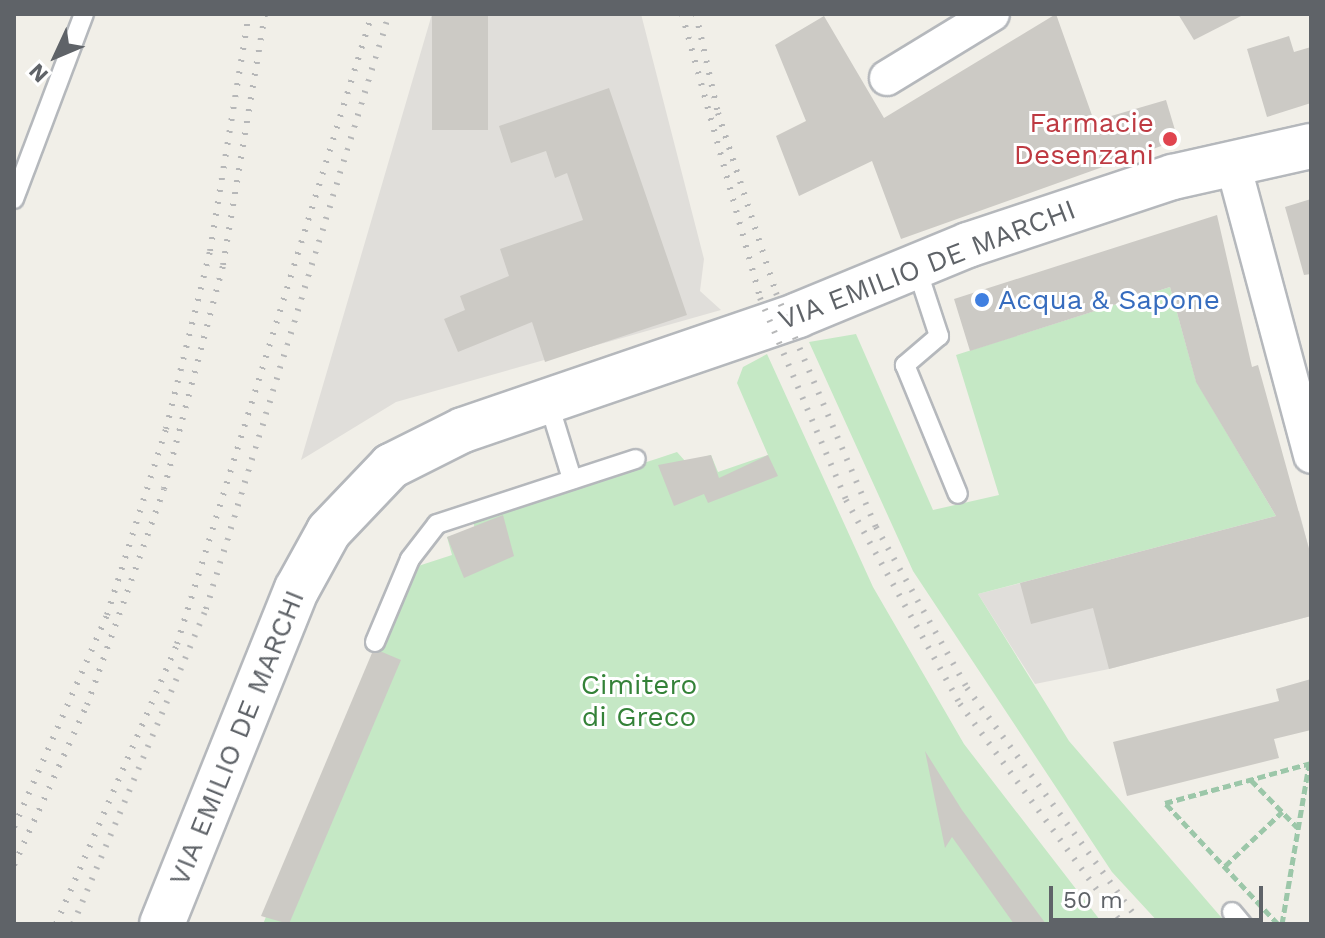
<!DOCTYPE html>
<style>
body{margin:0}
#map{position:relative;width:1325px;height:938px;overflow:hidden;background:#f1efe8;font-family:"Work Sans",sans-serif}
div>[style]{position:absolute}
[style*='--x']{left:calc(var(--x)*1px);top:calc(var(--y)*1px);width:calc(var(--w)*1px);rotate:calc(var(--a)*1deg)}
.industrial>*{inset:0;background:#e0deda}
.green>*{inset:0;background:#c5e8c5}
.building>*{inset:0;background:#cccac5;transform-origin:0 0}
.path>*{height:5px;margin-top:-2.5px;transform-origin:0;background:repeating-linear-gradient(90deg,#9cc7a9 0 8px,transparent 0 12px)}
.roads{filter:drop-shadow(2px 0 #b5b8bc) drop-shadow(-2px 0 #b5b8bc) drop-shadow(0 2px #b5b8bc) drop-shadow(0 -2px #b5b8bc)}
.service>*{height:18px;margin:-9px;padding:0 9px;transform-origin:9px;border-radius:9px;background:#fff}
.minor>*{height:34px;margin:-17px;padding:0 17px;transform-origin:17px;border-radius:17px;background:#fff}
.tertiary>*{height:44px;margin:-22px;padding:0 22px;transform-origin:22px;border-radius:22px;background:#fff}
.rail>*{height:6px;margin-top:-3px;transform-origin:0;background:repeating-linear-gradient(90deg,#b6b7b8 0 2px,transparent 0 12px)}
.dots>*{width:22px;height:22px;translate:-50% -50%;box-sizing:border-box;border:4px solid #fff;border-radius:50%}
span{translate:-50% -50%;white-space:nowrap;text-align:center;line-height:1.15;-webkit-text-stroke:6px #fff;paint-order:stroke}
.health-label{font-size:28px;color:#be3a42}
.right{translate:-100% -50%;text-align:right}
.street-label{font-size:28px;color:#5f6368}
.shop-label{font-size:28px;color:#366cbe}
.left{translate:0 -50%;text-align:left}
.park-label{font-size:28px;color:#348238}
.frame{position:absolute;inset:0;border:16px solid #5f6368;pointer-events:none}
.north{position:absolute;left:16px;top:16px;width:80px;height:80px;-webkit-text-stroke:6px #fff;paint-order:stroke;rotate:226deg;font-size:22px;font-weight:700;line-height:32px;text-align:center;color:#5f6368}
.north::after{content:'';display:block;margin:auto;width:28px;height:36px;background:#5f6368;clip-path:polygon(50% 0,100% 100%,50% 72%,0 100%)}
.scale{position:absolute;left:1049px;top:886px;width:214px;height:36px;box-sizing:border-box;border:4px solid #5f6368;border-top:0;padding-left:10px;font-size:24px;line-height:28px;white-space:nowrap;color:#5f6368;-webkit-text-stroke:6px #fff;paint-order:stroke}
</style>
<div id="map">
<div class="industrial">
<i style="clip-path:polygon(432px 14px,641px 14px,704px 259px,700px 291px,721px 310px,396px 402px,301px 460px)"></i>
<i style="clip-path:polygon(1299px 511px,1311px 556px,1311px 616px,1109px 669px,1035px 684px,978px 594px)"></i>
</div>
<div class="green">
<i style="clip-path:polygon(1170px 287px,1196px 381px,1276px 516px,978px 594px,1069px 741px,1227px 924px,1160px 924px,1112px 872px,913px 571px,809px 342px,856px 334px,933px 510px,999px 495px,956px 355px)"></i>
<i style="clip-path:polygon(767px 354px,873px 587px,964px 744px,1103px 924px,263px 924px,412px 568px,452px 555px,447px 537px,475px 529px,472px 518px,656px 459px,677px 452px,686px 462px,711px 455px,718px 472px,768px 455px,737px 383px,743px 367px)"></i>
</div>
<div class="building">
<i style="left:432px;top:14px;width:56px;height:116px"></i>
<i style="clip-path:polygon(1056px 14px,1094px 121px,1166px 100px,1178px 140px,901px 239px,872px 161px,799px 196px,776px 136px,806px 121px,775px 45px,824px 16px,884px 118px)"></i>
<i style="clip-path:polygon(1178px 14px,1245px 14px,1194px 40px)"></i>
<i style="clip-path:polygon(1289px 36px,1294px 52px,1311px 47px,1311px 103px,1267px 117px,1247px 49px)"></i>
<i style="clip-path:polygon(609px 88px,687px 315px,545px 362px,532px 322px,458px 352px,444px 319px,465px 310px,460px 296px,509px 276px,500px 249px,583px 220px,567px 173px,555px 178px,546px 151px,511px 163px,499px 126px)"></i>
<i style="clip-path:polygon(1311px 199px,1311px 274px,1304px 275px,1285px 207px)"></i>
<i style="clip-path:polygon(1217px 215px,1252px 367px,1258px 365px,1311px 556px,1311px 616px,1109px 669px,1093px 608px,1031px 624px,1020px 583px,1276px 516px,1196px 382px,1170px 287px,970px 351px,954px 299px)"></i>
<i style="clip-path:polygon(711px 455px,719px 478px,768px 455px,778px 476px,708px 503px,704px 494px,674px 506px,658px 465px)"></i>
<i style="clip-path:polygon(503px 515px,514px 556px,464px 578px,447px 537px)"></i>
<i style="clip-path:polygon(382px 652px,401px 660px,289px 924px,261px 916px,372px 653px)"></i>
<i style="clip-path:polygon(1311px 679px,1311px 730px,1274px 739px,1279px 758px,1127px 796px,1113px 742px,1279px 701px,1276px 689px)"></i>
<i style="clip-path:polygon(925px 751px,962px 810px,1046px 924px,1014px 924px,952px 837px,945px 848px)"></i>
</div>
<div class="path">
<i style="--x:1251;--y:780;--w:66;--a:45.6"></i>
<i style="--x:1225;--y:866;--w:79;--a:-43.5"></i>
<i style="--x:1278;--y:924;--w:166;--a:-133"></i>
<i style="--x:1165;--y:803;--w:151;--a:-15.3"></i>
<i style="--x:1282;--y:924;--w:162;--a:-80.4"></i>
</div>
<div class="roads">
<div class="service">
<i style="--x:14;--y:199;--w:198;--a:-69.3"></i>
<i style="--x:916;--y:266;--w:74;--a:71.8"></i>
<i style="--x:939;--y:336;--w:45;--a:139.5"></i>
<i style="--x:905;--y:365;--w:139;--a:67.7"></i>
<i style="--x:548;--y:401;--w:82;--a:72.9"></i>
<i style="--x:375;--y:642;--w:90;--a:-67.1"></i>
<i style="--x:410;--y:559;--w:44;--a:-52.4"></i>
<i style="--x:437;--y:524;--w:209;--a:-18.1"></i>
<i style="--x:1232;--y:912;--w:16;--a:50"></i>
</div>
<div class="minor">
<i style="--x:887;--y:78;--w:123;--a:-31.4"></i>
<i style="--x:1233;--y:164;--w:302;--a:75"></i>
</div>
<div class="tertiary">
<i style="--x:162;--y:924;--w:361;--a:-68.1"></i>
<i style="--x:297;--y:589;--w:66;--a:-61.1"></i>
<i style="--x:329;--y:531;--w:90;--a:-46.4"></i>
<i style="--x:391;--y:466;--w:80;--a:-26.6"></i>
<i style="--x:463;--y:430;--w:354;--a:-18.9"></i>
<i style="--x:798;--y:315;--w:184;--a:-22.4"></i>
<i style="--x:968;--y:245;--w:216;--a:-18.4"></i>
<i style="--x:1173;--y:177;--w:141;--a:-12.7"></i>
</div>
</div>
<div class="rail">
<i style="--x:682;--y:14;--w:295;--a:74.6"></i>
<i style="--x:760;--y:298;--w:220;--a:66.9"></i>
<i style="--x:846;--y:500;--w:234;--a:60.8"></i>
<i style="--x:960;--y:704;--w:273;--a:53.6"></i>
<i style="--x:696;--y:14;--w:101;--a:77.5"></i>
<i style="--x:718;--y:113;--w:189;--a:72.1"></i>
<i style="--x:776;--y:293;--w:254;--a:66.9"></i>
<i style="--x:876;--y:527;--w:185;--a:60.5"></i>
<i style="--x:967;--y:688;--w:293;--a:53.6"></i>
<i style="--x:14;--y:827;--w:232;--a:-66.3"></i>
<i style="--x:107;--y:615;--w:195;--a:-72.4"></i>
<i style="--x:166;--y:429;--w:183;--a:-76.1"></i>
<i style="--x:210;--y:251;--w:240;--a:-80.7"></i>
<i style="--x:14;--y:865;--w:176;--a:-65.5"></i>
<i style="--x:87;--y:705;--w:229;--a:-70.4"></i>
<i style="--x:164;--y:489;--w:232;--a:-75.2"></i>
<i style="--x:223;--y:265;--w:254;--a:-80.5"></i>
<i style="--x:56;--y:924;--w:305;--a:-66.6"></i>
<i style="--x:177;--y:644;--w:659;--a:-72.8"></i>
<i style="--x:73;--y:924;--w:342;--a:-67.1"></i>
<i style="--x:206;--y:609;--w:623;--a:-72.9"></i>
</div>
<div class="dots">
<i style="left:1170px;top:139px;background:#e0444e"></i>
<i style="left:982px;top:300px;background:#3f7fe0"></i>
</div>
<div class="health-label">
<span class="right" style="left:1154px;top:139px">Farmacie<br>Desenzani</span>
</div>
<div class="street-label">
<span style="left:927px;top:265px;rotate:-21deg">VIA EMILIO DE MARCHI</span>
<span style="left:237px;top:738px;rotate:-68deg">VIA EMILIO DE MARCHI</span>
</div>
<div class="shop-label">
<span class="left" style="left:998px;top:300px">Acqua &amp; Sapone</span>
</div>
<div class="park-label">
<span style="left:639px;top:701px">Cimitero<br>di Greco</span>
</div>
<div class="frame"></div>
<div class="north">N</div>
<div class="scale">50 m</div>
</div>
